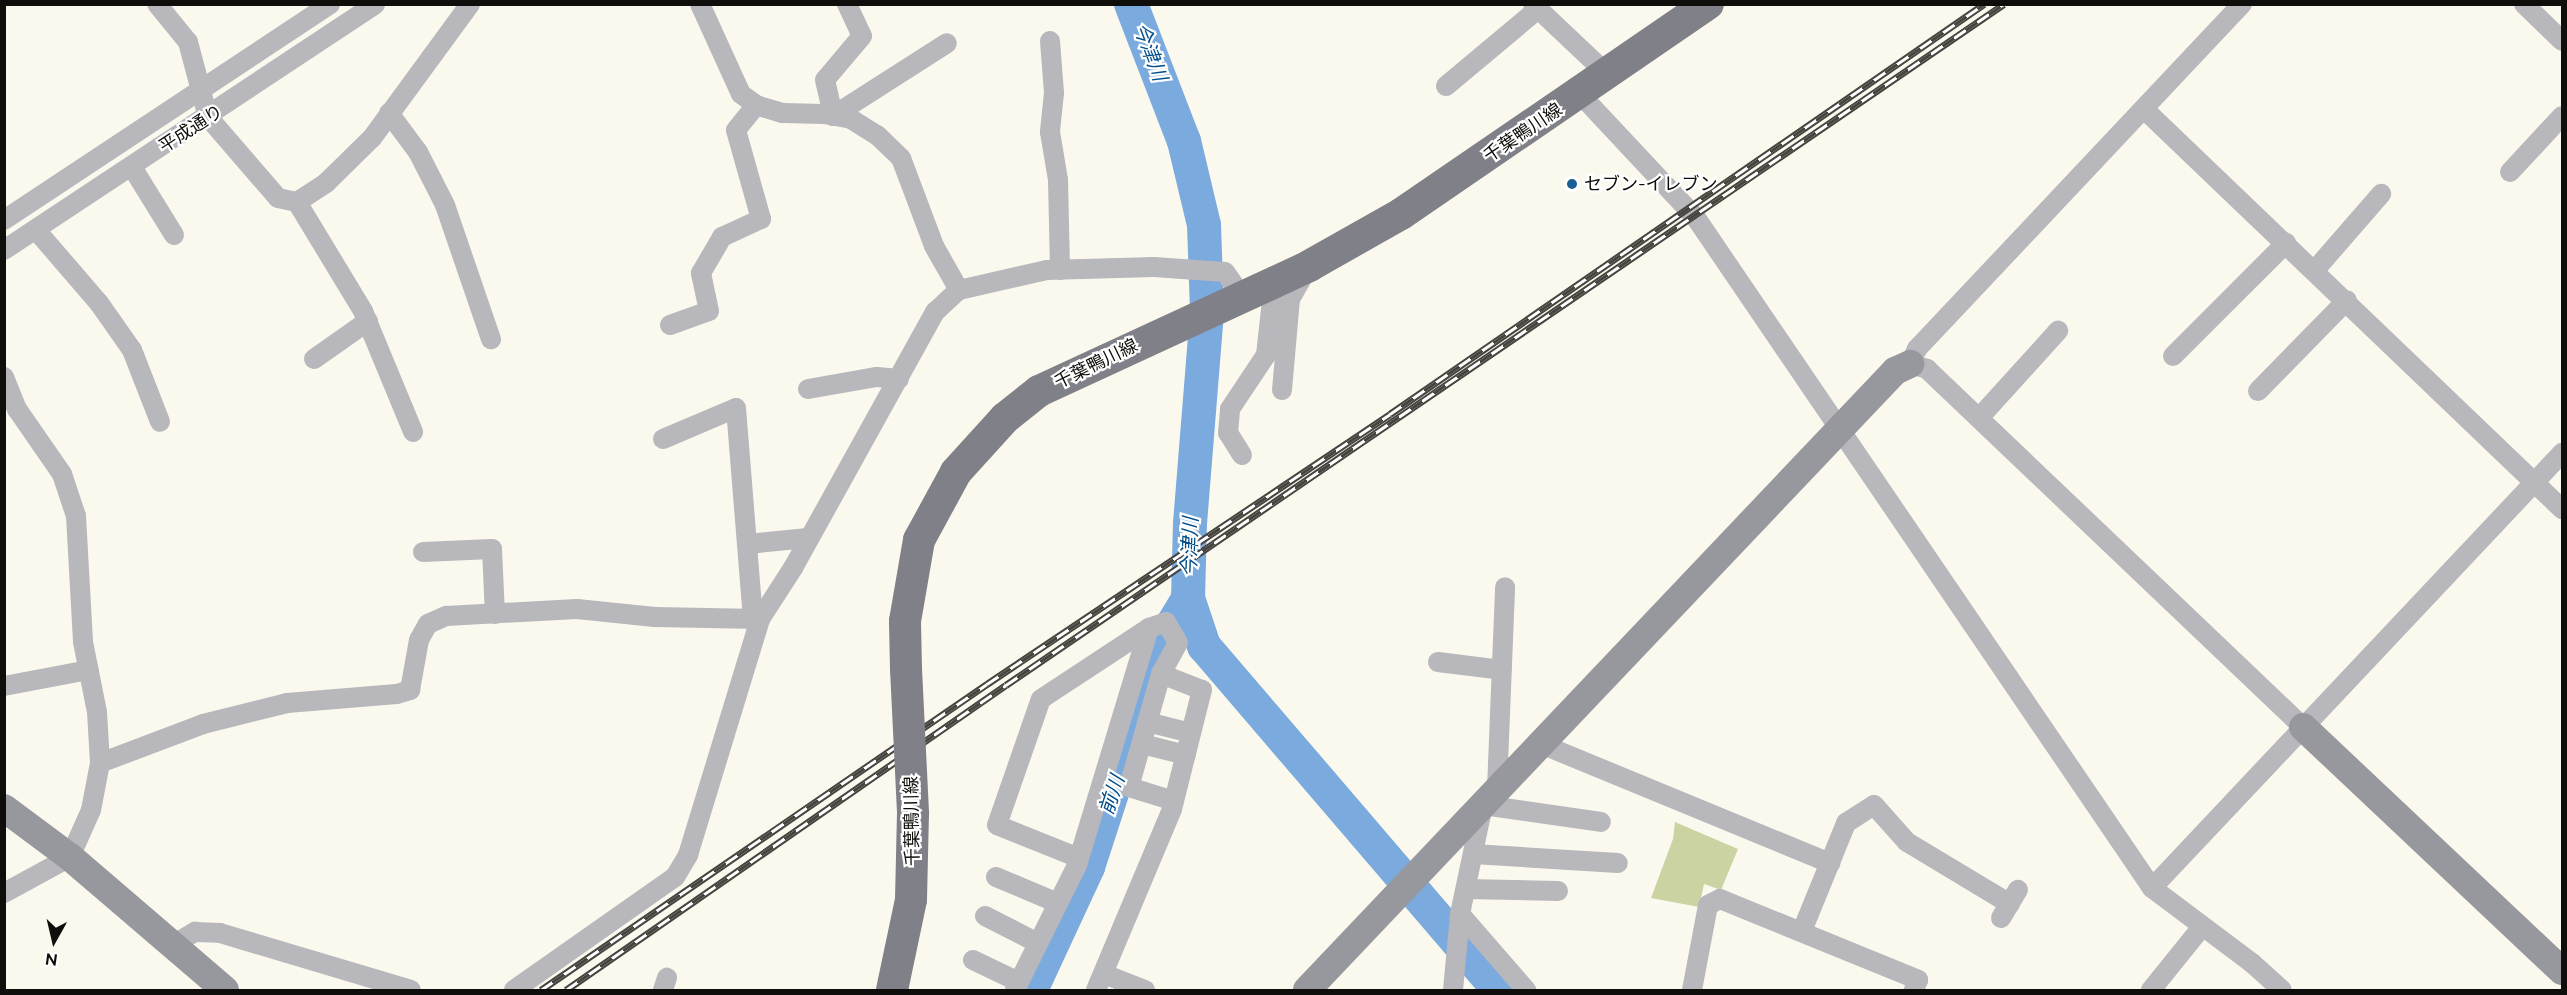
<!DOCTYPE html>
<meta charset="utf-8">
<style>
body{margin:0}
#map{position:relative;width:2567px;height:995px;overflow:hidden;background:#fbf9ee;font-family:Raleway,"Noto Sans JP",sans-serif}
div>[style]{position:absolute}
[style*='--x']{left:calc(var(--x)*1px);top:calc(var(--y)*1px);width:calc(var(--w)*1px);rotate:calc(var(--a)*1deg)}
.green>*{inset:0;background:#ccd3a2}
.river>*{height:34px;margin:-17px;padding:0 17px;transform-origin:17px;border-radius:17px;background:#7babde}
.street>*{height:20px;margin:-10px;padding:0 10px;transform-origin:10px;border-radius:10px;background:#b7b7bc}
.secondary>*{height:28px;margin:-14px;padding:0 14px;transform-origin:14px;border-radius:14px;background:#97979e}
.primary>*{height:32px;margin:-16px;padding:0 16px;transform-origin:16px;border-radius:16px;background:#808088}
.rail>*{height:7px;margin-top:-3.5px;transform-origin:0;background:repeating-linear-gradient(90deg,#fff 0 14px,#46443f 0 28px);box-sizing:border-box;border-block:2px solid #46443f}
.primary-bridge>*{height:32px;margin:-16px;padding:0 16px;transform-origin:16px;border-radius:16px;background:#808088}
.dots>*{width:16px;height:16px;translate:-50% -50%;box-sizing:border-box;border:3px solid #fff;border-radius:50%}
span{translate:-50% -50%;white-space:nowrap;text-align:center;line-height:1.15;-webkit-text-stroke:4.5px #fff;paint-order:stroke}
.street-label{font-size:18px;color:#0f0e0a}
.poi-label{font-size:18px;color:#0f0e0a}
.left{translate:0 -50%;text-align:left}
.water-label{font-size:20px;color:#004e8a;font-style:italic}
.frame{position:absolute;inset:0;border:6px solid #0f0e0a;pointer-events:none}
.north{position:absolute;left:24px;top:911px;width:60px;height:60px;-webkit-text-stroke:4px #fff;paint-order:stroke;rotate:188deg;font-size:16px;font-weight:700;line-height:24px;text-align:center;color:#0f0e0a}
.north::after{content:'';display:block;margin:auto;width:21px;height:27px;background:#0f0e0a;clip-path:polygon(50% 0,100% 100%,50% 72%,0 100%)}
</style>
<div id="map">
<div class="green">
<i style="clip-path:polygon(1675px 822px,1738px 849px,1721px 890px,1704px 884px,1699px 907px,1651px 898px,1673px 839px)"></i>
</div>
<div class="river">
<i style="--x:1131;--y:4;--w:147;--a:68.9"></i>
<i style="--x:1184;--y:141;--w:86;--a:76.6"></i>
<i style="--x:1204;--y:225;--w:87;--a:88"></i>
<i style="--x:1207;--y:312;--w:212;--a:94.6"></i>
<i style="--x:1190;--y:523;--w:75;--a:91.5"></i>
<i style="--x:1188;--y:598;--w:51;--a:71.6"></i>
<i style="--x:1204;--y:646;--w:453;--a:49.4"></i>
<i style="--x:1031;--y:990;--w:136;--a:-65.1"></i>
<i style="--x:1088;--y:867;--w:233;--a:-72"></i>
<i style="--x:1160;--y:645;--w:54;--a:-58.7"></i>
</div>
<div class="street">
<i style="--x:157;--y:4;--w:49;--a:50.8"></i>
<i style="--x:188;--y:42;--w:78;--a:75.1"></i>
<i style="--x:208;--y:117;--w:107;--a:49.2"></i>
<i style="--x:278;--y:198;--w:19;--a:12"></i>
<i style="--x:297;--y:202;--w:35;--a:-33"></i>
<i style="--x:326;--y:183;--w:64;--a:-44.4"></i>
<i style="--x:372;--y:138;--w:166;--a:-53.8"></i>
<i style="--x:700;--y:4;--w:99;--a:65.5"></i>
<i style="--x:741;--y:94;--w:19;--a:36"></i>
<i style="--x:756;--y:105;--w:27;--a:17"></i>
<i style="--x:782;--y:113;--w:42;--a:1.4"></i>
<i style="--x:824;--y:114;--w:27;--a:10"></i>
<i style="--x:851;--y:119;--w:31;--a:32"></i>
<i style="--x:877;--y:135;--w:33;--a:44"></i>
<i style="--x:901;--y:158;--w:94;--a:69.4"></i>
<i style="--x:934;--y:246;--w:51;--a:60.4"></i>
<i style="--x:847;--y:4;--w:35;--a:65"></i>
<i style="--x:862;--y:36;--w:57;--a:130.1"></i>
<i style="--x:825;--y:80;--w:37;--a:77"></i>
<i style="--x:833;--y:116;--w:135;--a:-32.6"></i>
<i style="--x:1533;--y:4;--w:103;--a:43.4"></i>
<i style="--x:2242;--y:4;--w:474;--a:133.3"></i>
<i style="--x:1917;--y:349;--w:17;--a:115"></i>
<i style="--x:1910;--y:364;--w:18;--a:16"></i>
<i style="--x:1927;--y:369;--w:519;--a:43.6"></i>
<i style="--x:2524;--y:4;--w:53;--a:44.2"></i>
<i style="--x:1050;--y:41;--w:52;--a:85.6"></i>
<i style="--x:1054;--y:93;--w:39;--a:96"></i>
<i style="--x:1050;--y:132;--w:49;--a:80.5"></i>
<i style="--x:1058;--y:180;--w:90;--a:88.7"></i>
<i style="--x:1446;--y:86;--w:119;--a:-39.9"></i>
<i style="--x:1580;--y:94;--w:170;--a:46.9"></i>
<i style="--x:1696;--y:218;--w:810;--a:55.76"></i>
<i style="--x:2152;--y:888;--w:125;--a:36.9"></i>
<i style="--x:2252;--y:963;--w:40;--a:42"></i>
<i style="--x:2144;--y:109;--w:579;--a:43.74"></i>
<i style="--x:389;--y:113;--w:49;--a:53.4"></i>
<i style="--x:418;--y:152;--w:59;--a:63"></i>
<i style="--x:445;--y:205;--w:142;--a:71.1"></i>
<i style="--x:132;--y:167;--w:80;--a:58.3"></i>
<i style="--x:2510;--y:172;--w:76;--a:-47.1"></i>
<i style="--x:297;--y:202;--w:127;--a:58.8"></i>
<i style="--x:363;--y:311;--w:131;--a:67.5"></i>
<i style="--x:4;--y:220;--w:391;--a:-33.5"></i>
<i style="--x:36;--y:230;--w:96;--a:49.2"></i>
<i style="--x:99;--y:303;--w:57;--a:54.9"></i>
<i style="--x:132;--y:350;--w:77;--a:68.7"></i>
<i style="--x:4;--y:250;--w:445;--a:-33.5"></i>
<i style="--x:2315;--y:270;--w:101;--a:-49"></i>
<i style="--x:670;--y:325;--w:41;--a:-19.7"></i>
<i style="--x:709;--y:311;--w:39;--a:-102"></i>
<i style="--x:701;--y:273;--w:42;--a:-59.7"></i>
<i style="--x:722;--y:237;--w:43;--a:-24.8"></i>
<i style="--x:761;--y:219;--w:92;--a:-105.7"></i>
<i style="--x:736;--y:130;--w:32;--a:-51"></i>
<i style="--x:2173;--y:356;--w:160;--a:-45"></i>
<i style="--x:314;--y:359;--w:66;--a:-35.1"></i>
<i style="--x:4;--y:377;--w:35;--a:68"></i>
<i style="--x:17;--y:409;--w:79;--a:55.3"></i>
<i style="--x:62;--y:474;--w:44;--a:71.6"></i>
<i style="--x:76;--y:516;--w:126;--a:86.8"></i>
<i style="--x:83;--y:642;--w:71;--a:78.7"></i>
<i style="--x:97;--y:712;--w:51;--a:86.6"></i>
<i style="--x:100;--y:763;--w:48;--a:100.8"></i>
<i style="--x:91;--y:810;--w:51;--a:114.1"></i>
<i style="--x:70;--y:857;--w:75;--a:151.4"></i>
<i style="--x:808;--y:389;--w:70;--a:-9.9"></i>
<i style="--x:877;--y:377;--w:22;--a:5"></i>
<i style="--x:1282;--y:390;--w:91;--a:-85"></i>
<i style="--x:1290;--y:299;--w:38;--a:-60"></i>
<i style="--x:2258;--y:391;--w:127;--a:-45.6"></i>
<i style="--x:1979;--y:418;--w:118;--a:-47.8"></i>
<i style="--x:663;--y:439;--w:79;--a:-23"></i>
<i style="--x:736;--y:408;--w:212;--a:85.4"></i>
<i style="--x:1242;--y:455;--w:26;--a:-122"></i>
<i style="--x:1228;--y:433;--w:24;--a:-85"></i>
<i style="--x:1230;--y:409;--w:65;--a:-56.3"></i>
<i style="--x:1266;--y:355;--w:72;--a:-83.7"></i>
<i style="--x:747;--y:544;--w:61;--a:-5.6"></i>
<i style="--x:423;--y:552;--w:69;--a:-2.5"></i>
<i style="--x:492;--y:549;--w:65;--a:87.4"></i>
<i style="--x:1438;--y:662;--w:64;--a:7.1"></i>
<i style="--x:4;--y:686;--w:86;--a:-10.7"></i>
<i style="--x:1147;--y:722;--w:45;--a:14"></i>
<i style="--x:1142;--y:744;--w:45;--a:14"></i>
<i style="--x:1541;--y:744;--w:313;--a:22.4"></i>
<i style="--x:100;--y:763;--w:110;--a:-20.7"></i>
<i style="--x:203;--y:724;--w:87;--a:-14"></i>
<i style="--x:287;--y:703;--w:110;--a:-4.7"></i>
<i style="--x:397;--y:694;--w:14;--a:-17"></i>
<i style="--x:410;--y:690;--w:51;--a:-79.8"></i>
<i style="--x:419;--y:640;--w:18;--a:-61"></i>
<i style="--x:428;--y:624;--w:20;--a:-24"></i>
<i style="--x:446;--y:616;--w:131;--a:-3.1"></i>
<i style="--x:577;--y:609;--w:78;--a:5.9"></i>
<i style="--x:655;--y:617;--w:105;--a:1.1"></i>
<i style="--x:1497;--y:789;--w:202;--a:-87.7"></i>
<i style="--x:1474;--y:854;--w:144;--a:3.6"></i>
<i style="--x:1079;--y:858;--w:88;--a:-158.1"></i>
<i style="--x:997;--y:825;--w:133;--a:-70.8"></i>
<i style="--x:1041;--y:699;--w:129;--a:-33.3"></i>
<i style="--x:1149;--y:628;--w:18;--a:-19"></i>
<i style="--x:1166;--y:622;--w:24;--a:60"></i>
<i style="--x:1178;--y:643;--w:35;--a:119"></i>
<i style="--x:1161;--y:674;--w:117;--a:105.8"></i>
<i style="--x:1129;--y:787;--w:47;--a:17.3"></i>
<i style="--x:996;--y:877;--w:67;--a:22.8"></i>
<i style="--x:2152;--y:888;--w:598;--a:-46.69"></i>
<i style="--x:1466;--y:889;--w:92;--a:1.2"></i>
<i style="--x:1460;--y:914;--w:101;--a:49"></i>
<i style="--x:985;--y:916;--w:59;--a:27"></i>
<i style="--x:2001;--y:918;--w:33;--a:-59"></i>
<i style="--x:1802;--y:931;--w:117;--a:-67.8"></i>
<i style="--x:1846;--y:823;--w:33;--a:-33"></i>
<i style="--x:1874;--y:805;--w:50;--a:48.3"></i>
<i style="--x:1907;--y:842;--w:120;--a:31"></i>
<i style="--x:173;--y:945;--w:26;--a:-31"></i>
<i style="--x:195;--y:932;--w:25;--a:2"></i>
<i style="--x:220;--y:933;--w:199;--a:16.6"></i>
<i style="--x:973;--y:960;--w:51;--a:25.6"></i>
<i style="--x:1104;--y:974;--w:44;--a:21.3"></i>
<i style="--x:514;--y:990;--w:197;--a:-35.1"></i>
<i style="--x:675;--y:877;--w:26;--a:-59"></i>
<i style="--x:688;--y:855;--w:247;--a:-73"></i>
<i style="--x:760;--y:619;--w:61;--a:-57.1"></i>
<i style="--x:793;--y:568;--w:293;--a:-61"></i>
<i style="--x:935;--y:312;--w:33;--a:-43"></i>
<i style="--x:959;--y:290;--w:90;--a:-12.8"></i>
<i style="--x:1047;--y:270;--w:107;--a:-1.6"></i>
<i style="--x:1154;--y:267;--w:71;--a:4"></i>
<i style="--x:1225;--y:272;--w:29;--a:55"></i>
<i style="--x:663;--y:990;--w:13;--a:-72"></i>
<i style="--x:1015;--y:990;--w:140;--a:-63.6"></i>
<i style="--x:1077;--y:865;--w:248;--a:-73.1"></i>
<i style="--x:1096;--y:990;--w:196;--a:-67.2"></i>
<i style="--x:1172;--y:809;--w:123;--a:-75.9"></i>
<i style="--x:1202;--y:690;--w:44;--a:-158.7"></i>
<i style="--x:1453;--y:990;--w:76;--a:-84.7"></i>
<i style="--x:1460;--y:914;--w:111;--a:-78.1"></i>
<i style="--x:1483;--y:805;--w:119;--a:8.2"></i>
<i style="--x:1692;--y:990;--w:86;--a:-79.3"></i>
<i style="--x:1708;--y:905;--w:13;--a:-27"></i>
<i style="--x:1720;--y:899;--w:214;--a:22.2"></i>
<i style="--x:1918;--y:980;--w:11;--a:112"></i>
<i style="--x:2151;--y:990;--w:80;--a:-51.1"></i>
</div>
<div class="secondary">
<i style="--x:2303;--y:727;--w:356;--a:43.3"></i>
<i style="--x:4;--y:808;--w:82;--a:36.6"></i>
<i style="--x:70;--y:857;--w:204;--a:40.6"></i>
<i style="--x:1307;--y:990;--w:854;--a:-46.47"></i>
<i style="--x:1895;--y:371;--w:17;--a:-25"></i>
</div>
<div class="primary">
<i style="--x:906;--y:669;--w:48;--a:-91.2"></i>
<i style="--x:905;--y:621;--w:82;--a:-80.2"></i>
<i style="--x:919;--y:540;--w:77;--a:-61.4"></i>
<i style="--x:956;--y:472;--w:73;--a:-47.8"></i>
<i style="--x:1005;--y:418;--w:43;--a:-38.5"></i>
<i style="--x:1039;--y:391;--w:298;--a:-24.8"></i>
<i style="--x:1309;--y:266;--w:106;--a:-29.5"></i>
<i style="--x:1401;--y:214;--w:372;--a:-34.4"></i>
<i style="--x:892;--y:990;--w:92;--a:-78.1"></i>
<i style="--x:911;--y:900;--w:86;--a:-88.7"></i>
</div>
<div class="rail">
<i style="--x:541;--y:990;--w:541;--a:-34.45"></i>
<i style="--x:987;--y:684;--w:485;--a:-33.8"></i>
<i style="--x:1390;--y:414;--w:722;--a:-34.61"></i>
<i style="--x:566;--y:990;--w:535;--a:-34.73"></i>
<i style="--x:1006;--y:685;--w:1208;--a:-34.31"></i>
</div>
<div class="primary-bridge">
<i style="--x:906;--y:669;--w:145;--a:87.2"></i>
</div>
<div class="dots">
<i style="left:1572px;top:184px;background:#1a6094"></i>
</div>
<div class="street-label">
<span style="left:191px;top:129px;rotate:-33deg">平成通り</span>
<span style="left:1523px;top:133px;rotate:-34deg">千葉鴨川線</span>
<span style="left:1096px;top:364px;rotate:-26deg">千葉鴨川線</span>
<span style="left:912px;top:821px;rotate:-91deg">千葉鴨川線</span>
</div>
<div class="poi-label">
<span class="left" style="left:1584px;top:184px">セブン-イレブン</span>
</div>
<div class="water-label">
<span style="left:1150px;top:52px;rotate:69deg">今津川</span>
<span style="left:1190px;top:547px;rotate:-88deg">今津川</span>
<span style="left:1112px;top:795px;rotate:-72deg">前川</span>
</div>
<div class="frame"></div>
<div class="north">N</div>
</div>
